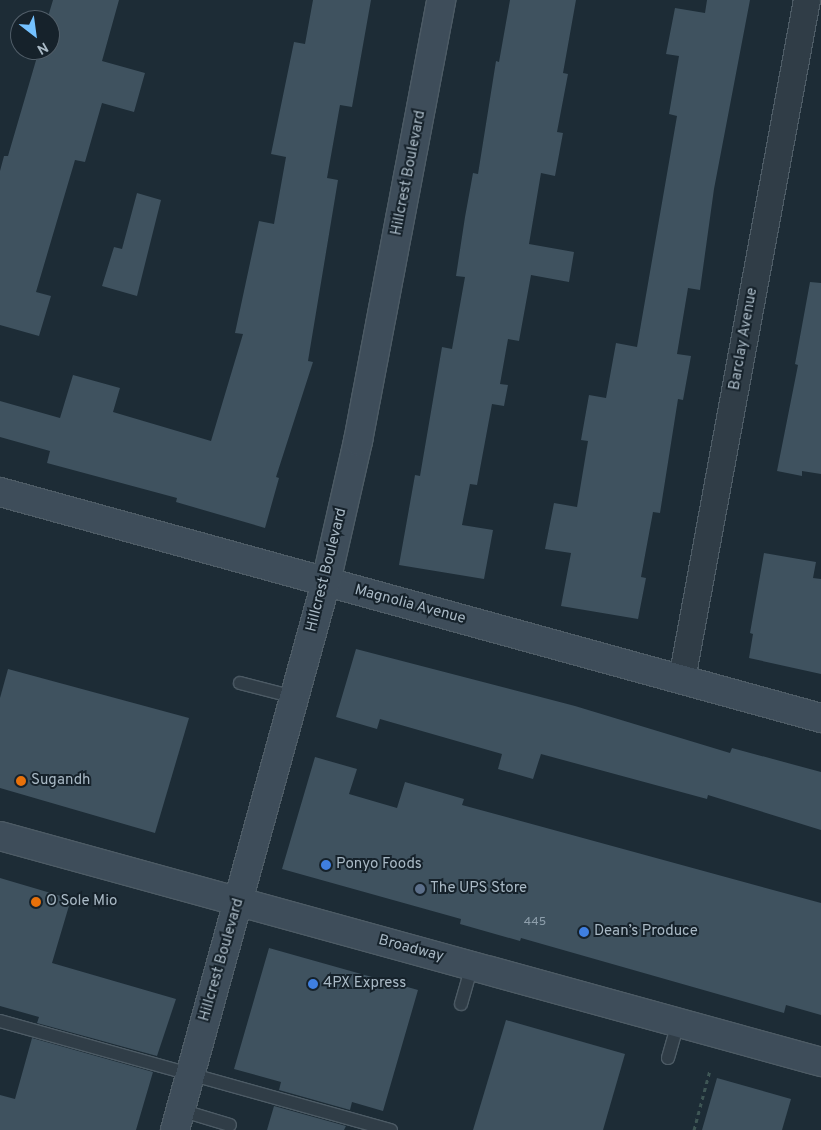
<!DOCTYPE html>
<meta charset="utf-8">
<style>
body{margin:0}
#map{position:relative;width:821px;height:1130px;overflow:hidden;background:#1d2c36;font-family:Overpass,sans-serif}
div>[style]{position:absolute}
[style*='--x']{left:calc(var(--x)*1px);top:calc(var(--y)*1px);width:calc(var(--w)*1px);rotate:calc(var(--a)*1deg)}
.building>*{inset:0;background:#3f525f}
.path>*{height:3px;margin-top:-1.5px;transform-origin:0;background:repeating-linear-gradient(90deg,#3e5655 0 4px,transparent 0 8px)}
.roads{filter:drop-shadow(1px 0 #4d5b65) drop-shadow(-1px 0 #4d5b65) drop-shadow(0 1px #4d5b65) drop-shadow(0 -1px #4d5b65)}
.lane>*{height:12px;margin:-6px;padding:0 6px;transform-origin:6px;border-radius:6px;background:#303d47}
.street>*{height:26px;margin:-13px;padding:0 13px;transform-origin:13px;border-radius:13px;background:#303d47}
.secondary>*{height:28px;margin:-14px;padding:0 14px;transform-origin:14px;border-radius:14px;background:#3e4d5a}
.dots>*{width:14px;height:14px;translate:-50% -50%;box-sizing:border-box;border:2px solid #16222b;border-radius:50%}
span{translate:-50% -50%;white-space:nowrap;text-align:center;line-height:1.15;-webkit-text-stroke:4px #16222b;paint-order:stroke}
.number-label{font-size:12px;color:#8e9fac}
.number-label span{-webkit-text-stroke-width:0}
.street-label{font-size:15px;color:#a9b9c5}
.poi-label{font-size:15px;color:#a9b9c5}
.left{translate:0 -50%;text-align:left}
.north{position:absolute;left:10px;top:10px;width:50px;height:50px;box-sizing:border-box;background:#16222b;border:1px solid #515e69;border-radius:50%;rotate:150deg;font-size:14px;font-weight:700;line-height:20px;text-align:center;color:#a9b9c5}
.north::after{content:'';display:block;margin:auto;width:18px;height:22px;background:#74c1ff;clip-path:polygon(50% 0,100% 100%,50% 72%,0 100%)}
</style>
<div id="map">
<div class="building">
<i style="clip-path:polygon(53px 0,119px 0,102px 61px,145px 73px,134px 112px,102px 103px,85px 162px,75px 160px,36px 292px,51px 296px,39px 336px,0 325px,0 171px,4px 156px,8px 156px,39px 50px,50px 50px,50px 20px,47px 20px)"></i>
<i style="clip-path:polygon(313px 0,371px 0,352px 107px,340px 105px,327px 178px,338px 180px,308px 361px,313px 362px,276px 477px,279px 478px,265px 528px,176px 502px,177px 498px,47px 463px,50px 451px,0 437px,0 401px,60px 418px,73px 375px,120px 388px,113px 412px,211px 441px,243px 334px,235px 333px,259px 221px,274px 224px,286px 157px,271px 154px,294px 42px,305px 44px)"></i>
<i style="clip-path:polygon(510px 0,576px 0,563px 73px,568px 74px,557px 132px,563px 133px,555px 176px,541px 173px,529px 244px,574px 252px,569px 282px,531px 275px,519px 341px,508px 339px,500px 384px,508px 385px,504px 406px,492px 404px,477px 485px,470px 484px,462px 525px,493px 530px,484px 579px,399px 565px,415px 475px,420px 476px,442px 347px,452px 349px,465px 277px,456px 276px,465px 217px,473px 173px,478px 174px,496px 61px,499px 62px)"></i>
<i style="clip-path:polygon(707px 0,750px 0,714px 189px,700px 290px,688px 288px,677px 354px,691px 356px,683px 400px,678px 399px,660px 513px,653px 512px,641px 577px,646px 578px,638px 619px,561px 606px,571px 553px,545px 549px,554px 503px,577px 507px,588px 441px,581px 440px,589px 395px,606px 398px,616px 343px,637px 347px,677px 116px,669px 114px,679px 56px,666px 54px,675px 8px,705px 13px)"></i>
<i style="clip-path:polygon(137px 193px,161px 200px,137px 296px,102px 286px,114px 247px,122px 249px)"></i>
<i style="clip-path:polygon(810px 282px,821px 283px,821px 474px,802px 471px,802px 476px,777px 471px,798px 365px,795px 364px)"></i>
<i style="clip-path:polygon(764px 553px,816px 562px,813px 578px,821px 579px,821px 674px,749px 658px,753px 634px,750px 633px)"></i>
<i style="clip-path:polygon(356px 649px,575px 706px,730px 753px,732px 748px,821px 772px,821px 830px,708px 795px,707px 799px,541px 754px,533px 779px,498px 769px,502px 754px,380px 719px,377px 729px,336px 717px)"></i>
<i style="clip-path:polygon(8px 669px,189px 718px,155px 833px,0 788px,0 698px)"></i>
<i style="clip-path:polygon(315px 757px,357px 769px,349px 794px,397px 808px,405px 782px,464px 799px,462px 805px,821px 903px,821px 1015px,786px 1005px,784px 1013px,521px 938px,520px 941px,460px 924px,461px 919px,282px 869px)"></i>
<i style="clip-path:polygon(0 878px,71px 899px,52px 963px,176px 999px,157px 1056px,37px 1023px,39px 1017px,0 1006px)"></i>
<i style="clip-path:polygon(269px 948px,418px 990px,383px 1111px,352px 1102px,350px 1110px,279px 1090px,281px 1082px,234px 1069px)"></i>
<i style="clip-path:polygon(506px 1020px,625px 1054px,603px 1130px,473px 1130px)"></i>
<i style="clip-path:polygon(32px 1038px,153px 1072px,136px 1130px,0 1130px,0 1095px,15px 1099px)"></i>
<i style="clip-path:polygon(717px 1078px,791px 1099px,782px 1130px,702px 1130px)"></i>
<i style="clip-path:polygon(274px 1106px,346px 1126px,344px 1130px,267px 1130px)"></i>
</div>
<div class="path">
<i style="--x:694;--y:1130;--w:62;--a:-75.1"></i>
</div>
<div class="roads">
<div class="lane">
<i style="--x:240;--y:683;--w:56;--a:14.5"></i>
<i style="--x:461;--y:1004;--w:40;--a:-74"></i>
<i style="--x:0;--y:1021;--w:406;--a:15.6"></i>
<i style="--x:668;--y:1058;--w:36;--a:-74"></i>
<i style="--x:180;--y:1110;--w:52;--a:16.7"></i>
</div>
<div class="street">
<i style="--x:682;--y:679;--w:690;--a:-79.57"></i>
</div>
<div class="secondary">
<i style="--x:0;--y:492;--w:852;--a:15.39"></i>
<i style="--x:0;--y:836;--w:852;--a:15.39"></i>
<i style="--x:175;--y:1130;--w:568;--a:-74.59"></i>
<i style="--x:326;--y:582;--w:145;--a:-77.2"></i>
<i style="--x:358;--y:441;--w:449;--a:-79.3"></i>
</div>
</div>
<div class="dots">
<i style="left:21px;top:781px;background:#e8710a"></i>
<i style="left:326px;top:865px;background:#3f7fe0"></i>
<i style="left:420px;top:889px;background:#5c6f8a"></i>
<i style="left:36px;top:902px;background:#e8710a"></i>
<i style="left:584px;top:932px;background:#3f7fe0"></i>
<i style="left:313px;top:984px;background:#3f7fe0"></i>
</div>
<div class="number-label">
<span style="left:535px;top:923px">445</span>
</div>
<div class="street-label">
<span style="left:409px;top:173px;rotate:-79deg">Hillcrest Boulevard</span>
<span style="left:744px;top:339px;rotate:-80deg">Barclay Avenue</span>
<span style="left:327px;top:570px;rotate:-76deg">Hillcrest Boulevard</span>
<span style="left:410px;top:605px;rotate:15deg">Magnolia Avenue</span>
<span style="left:411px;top:949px;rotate:15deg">Broadway</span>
<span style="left:222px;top:960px;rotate:-74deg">Hillcrest Boulevard</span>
</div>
<div class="poi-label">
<span class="left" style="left:31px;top:781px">Sugandh</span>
<span class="left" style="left:336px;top:865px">Ponyo Foods</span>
<span class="left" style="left:430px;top:889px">The UPS Store</span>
<span class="left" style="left:46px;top:902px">O Sole Mio</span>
<span class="left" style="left:594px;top:932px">Dean’s Produce</span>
<span class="left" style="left:323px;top:984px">4PX Express</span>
</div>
<div class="north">N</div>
</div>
